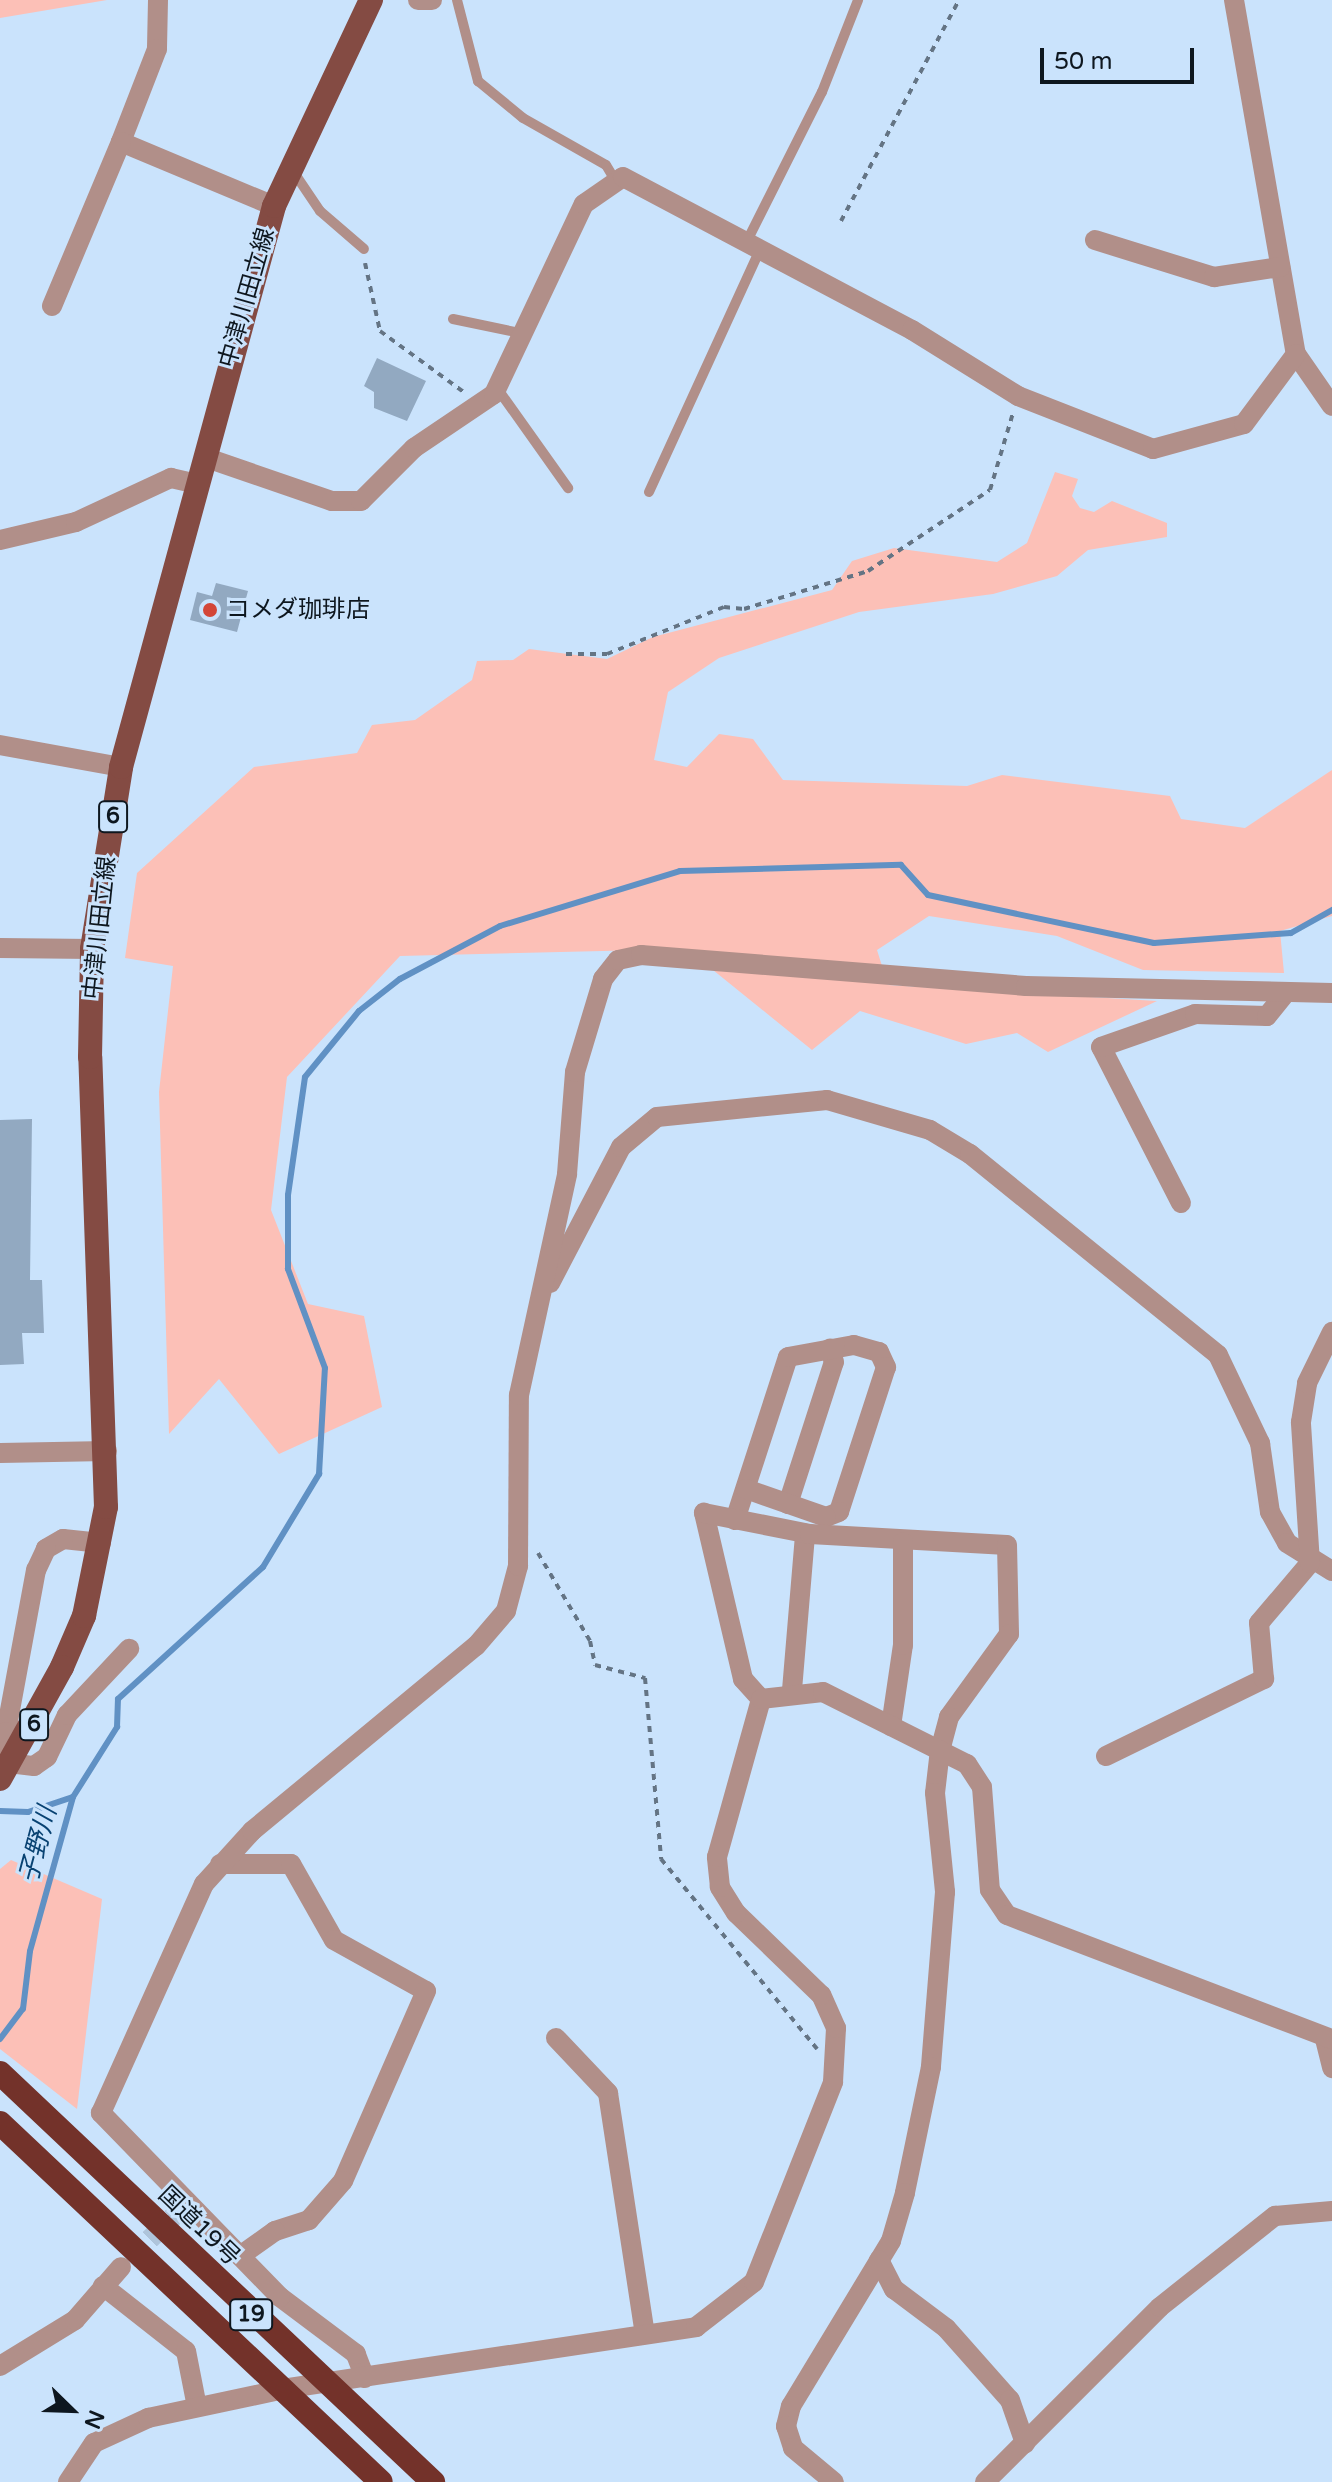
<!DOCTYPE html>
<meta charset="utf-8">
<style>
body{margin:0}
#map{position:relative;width:1332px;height:2482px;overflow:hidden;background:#cae3fc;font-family:"Varela Round","Noto Sans JP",sans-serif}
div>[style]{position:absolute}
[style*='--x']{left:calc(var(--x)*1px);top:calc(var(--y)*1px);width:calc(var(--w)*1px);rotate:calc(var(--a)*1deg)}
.green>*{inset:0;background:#fcc0b7}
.stream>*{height:6px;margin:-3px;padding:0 3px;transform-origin:3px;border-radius:3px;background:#6091c4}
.building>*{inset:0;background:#92a9c1}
.street-tunnel>*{height:20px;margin-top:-10px;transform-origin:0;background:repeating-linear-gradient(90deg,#aec4db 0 20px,transparent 0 30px)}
.path>*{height:4px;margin-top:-2px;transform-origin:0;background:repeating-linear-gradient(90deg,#647484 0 6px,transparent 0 12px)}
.lane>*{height:10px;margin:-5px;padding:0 5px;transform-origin:5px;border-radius:5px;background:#b18f89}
.street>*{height:20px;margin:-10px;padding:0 10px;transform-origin:10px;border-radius:10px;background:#b18f89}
.primary>*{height:24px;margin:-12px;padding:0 12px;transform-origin:12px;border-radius:12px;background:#844b43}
.highway>*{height:24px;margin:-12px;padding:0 12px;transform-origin:12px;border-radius:12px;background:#73322a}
.primary-bridge>*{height:24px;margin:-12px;padding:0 12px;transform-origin:12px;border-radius:12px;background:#844b43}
.dots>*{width:22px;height:22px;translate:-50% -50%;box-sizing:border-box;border:4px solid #cae3fc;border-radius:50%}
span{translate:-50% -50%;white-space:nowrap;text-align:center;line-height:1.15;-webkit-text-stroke:6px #cae3fc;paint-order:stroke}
.shield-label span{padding:2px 6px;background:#cae3fc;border:2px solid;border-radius:6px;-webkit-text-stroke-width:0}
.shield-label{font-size:22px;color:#0e171f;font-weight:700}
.street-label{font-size:24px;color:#0e171f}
.poi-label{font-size:24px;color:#0e171f}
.left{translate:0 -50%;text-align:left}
.water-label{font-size:26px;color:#084272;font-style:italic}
.north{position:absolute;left:32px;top:2370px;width:80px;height:80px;-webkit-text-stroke:6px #cae3fc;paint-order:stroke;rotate:113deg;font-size:22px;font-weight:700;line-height:32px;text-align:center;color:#0e171f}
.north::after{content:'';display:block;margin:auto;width:28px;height:36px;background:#0e171f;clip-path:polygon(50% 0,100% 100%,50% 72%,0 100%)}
.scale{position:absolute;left:1040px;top:48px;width:154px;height:36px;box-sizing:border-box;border:4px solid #0e171f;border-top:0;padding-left:10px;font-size:24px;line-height:28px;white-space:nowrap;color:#0e171f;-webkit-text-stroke:6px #cae3fc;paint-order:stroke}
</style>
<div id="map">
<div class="green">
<i style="clip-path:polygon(0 0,107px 0,0 18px)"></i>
<i style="clip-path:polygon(1055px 472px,1078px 479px,1072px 496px,1080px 508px,1094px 512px,1112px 501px,1167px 523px,1167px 537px,1088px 550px,1057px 576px,993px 594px,859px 612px,719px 658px,668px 692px,654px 760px,687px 767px,719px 734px,753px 739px,783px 780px,967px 786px,1002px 775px,1170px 796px,1181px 819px,1245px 828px,1332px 770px,1332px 916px,1280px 931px,1284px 973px,1143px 970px,1057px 936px,929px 916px,877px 950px,888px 985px,1157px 1001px,1048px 1052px,1017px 1033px,966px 1044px,860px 1011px,812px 1050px,687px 949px,400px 956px,287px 1077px,271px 1210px,308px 1304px,364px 1316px,382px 1407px,279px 1454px,219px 1379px,169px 1434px,159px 1092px,173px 966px,125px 958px,137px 873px,254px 767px,357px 753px,372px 725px,415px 720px,472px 680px,477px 661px,513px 660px,529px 649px,607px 659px,653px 637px,832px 590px,852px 561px,894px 548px,997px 562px,1027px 543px)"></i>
<i style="clip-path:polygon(11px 1860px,102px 1899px,77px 2109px,0 2049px,0 1869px)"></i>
</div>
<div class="stream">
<i style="--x:0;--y:1811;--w:28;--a:2"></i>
<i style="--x:28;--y:1812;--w:47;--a:-18.4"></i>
<i style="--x:0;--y:2039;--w:38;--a:-53"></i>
<i style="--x:23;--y:2009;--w:58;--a:-83.1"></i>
<i style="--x:30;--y:1951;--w:160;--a:-74.4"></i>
<i style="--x:73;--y:1797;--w:83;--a:-57.8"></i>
<i style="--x:117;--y:1727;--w:28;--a:-88"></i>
<i style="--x:118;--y:1699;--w:196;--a:-42.3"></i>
<i style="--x:263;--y:1567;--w:109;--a:-58.9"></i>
<i style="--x:319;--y:1474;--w:106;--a:-86.8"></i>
<i style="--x:325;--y:1368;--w:106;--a:-110.5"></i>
<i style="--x:288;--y:1269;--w:74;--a:-90"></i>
<i style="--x:288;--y:1195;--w:119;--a:-81.8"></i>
<i style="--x:305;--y:1077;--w:85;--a:-50.7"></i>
<i style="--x:359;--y:1011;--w:52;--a:-38"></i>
<i style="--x:400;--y:979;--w:113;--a:-27.9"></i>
<i style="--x:500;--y:926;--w:188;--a:-17"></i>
<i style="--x:680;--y:871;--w:221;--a:-1.6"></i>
<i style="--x:901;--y:865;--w:40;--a:48"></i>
<i style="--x:928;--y:895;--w:231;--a:12"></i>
<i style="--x:1154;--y:943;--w:137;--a:-4.2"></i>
<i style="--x:1291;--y:933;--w:47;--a:-29.3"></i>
</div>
<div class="building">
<i style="clip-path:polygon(377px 358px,426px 381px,407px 421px,374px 408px,374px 392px,364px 386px)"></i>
<i style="clip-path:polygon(216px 583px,248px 591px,237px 632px,190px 620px,197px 592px,212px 596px)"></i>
<i style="clip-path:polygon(32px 1119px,30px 1280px,42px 1280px,44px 1333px,22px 1333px,24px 1364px,0 1365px,0 1120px)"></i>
</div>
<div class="street-tunnel">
<i style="--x:128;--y:2260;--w:64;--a:-43.7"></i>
</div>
<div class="path">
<i style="--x:841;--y:221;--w:251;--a:-61.9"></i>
<i style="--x:365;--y:263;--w:70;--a:77.6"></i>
<i style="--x:380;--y:331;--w:105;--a:36.1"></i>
<i style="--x:566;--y:654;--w:41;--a:0"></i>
<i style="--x:607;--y:654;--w:126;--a:-21.9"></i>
<i style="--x:724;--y:607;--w:20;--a:6"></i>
<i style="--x:744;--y:609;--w:130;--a:-17"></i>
<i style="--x:868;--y:571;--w:146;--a:-33.6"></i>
<i style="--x:990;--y:490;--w:80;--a:-73.4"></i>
<i style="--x:538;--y:1553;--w:102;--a:59.4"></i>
<i style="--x:590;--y:1641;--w:25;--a:78"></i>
<i style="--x:595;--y:1665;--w:52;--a:14.6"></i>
<i style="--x:645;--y:1678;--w:182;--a:84.9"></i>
<i style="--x:661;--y:1859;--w:246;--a:50.6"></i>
</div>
<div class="lane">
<i style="--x:457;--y:0;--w:84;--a:75.5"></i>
<i style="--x:478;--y:81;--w:58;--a:39.4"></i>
<i style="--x:523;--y:118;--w:95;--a:29.5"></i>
<i style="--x:606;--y:165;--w:17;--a:59"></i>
<i style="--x:293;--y:171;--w:48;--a:56"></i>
<i style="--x:320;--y:211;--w:58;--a:40.8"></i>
<i style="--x:747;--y:241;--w:167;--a:-63.3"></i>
<i style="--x:822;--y:92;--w:99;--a:-68.6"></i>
<i style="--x:453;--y:319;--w:74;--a:11.8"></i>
<i style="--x:497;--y:388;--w:123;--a:54.6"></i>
<i style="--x:649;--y:492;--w:267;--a:-65.4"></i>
</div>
<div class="street">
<i style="--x:158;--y:0;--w:49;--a:91.2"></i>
<i style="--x:157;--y:49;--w:100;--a:111.2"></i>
<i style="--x:121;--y:142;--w:166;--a:22.7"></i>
<i style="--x:418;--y:0;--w:14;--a:0"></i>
<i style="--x:1234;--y:0;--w:359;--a:80.1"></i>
<i style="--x:1296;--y:354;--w:63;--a:55.3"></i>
<i style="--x:1095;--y:240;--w:125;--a:17.3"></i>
<i style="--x:1214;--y:277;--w:67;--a:-8.6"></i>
<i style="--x:52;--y:306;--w:178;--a:-67.2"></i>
<i style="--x:204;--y:457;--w:135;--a:19"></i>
<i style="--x:332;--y:501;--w:29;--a:0"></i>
<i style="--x:361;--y:501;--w:75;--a:-45"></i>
<i style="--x:414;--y:448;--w:97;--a:-34"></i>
<i style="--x:494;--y:394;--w:210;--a:-64.7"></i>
<i style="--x:584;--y:204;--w:47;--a:-34.7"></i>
<i style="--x:623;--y:177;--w:327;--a:27.9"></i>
<i style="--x:912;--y:330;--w:125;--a:31.9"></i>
<i style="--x:1018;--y:396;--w:145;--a:21.4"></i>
<i style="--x:1153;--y:449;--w:94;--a:-15.4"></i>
<i style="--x:1244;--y:424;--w:87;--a:-53.4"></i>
<i style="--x:0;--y:540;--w:78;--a:-13.3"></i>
<i style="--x:76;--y:522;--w:105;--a:-24.9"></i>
<i style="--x:171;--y:478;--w:27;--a:13"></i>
<i style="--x:0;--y:745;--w:123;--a:10.3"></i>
<i style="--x:0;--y:948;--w:92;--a:0.6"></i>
<i style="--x:1181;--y:1203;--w:175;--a:-117.1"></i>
<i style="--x:1101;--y:1047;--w:100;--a:-19.3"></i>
<i style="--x:1195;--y:1014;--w:72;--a:1.6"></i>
<i style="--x:1267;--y:1016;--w:27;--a:-51"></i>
<i style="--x:550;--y:1283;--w:153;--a:-62.4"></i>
<i style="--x:621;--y:1147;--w:47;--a:-39.8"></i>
<i style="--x:657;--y:1117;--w:171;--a:-5.7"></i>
<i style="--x:827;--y:1100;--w:107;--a:16.2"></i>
<i style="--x:930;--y:1130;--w:47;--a:31"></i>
<i style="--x:970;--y:1154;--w:319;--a:39"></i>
<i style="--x:1218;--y:1355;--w:98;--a:64.5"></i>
<i style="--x:1260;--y:1443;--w:70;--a:81.8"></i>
<i style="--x:1270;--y:1512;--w:35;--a:61"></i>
<i style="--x:1287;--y:1543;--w:53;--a:31.9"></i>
<i style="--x:0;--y:1453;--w:107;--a:-1.1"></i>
<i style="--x:788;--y:1504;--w:149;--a:-72.1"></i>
<i style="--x:834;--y:1362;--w:14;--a:-107"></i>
<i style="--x:735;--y:1520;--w:171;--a:-72"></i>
<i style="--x:788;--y:1357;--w:67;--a:-10.3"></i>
<i style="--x:854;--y:1345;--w:26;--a:16"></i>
<i style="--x:879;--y:1352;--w:17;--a:65"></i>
<i style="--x:886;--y:1367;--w:152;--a:108"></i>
<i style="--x:839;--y:1512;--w:14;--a:159"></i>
<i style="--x:826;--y:1517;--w:85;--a:-160.7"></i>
<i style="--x:101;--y:1543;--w:38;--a:-174"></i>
<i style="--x:63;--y:1539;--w:20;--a:150"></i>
<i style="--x:46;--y:1549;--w:23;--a:115"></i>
<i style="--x:36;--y:1570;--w:165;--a:100.5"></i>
<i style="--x:6;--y:1732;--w:19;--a:90"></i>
<i style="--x:6;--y:1751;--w:17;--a:50"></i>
<i style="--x:17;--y:1764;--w:17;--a:7"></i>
<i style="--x:34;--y:1766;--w:16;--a:-35"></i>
<i style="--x:47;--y:1757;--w:47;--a:-64.5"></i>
<i style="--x:67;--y:1715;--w:91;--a:-46.8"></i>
<i style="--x:792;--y:1690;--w:157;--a:-85.2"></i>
<i style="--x:761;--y:1699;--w:27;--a:-132"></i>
<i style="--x:743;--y:1679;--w:171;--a:-103.2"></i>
<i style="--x:704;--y:1513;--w:108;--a:11.2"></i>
<i style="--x:810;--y:1534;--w:197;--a:3.2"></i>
<i style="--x:1007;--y:1545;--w:89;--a:88.7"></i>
<i style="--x:1009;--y:1634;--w:102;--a:125.9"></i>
<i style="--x:949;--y:1717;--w:34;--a:105"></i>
<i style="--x:940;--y:1750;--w:43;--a:96.6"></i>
<i style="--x:935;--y:1793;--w:100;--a:84.2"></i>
<i style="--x:945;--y:1892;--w:176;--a:94.6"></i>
<i style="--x:931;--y:2067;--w:129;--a:101.7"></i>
<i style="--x:905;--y:2193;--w:50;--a:106.3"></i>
<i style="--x:891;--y:2241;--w:193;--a:121.2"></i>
<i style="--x:791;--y:2406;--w:21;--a:104"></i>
<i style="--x:786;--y:2426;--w:23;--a:72"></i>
<i style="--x:793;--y:2448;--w:53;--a:39.7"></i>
<i style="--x:891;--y:1726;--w:82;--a:-81.6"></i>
<i style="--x:903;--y:1645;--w:103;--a:-90"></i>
<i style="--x:1106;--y:1756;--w:176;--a:-26"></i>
<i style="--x:1264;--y:1679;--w:56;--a:-95.1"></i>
<i style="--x:1259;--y:1623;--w:79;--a:-49.6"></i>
<i style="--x:1310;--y:1563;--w:141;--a:-93.7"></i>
<i style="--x:1301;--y:1422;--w:39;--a:-81"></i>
<i style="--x:1307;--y:1383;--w:57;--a:-63.9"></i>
<i style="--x:220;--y:1864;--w:71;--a:0"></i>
<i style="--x:291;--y:1864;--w:87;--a:60.5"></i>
<i style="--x:334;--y:1940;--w:105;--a:29"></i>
<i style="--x:426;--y:1991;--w:207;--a:113.6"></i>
<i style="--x:343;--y:2181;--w:52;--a:131.1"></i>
<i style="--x:309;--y:2220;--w:36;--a:162"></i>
<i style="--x:275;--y:2231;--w:43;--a:144.5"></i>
<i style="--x:556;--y:2038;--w:76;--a:46.6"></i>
<i style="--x:608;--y:2093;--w:244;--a:81.3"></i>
<i style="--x:1325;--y:2039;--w:30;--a:76"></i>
<i style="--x:879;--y:2260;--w:33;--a:63"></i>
<i style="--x:894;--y:2289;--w:65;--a:36.9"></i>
<i style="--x:946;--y:2328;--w:96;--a:48.4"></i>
<i style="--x:1010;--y:2400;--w:46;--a:70.8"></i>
<i style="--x:103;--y:2286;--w:105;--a:38.1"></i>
<i style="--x:186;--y:2351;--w:57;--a:78.9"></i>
<i style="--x:0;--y:2366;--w:88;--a:-31.5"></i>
<i style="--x:75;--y:2320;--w:70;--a:-49"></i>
<i style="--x:365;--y:2378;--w:26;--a:-111"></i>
<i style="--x:356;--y:2354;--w:95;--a:-143.1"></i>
<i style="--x:280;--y:2297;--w:257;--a:-134.2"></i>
<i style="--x:101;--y:2113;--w:251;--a:-65.8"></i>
<i style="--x:204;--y:1884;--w:72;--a:-47.8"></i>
<i style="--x:252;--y:1831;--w:291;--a:-39.6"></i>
<i style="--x:476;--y:1646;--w:46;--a:-49.4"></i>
<i style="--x:506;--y:1611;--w:47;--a:-75.1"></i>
<i style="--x:518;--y:1566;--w:171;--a:-89.7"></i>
<i style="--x:519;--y:1395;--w:226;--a:-77.7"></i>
<i style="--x:567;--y:1174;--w:102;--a:-85.5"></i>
<i style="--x:575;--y:1072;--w:97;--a:-73.2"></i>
<i style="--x:603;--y:979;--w:24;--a:-52"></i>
<i style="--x:618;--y:960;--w:24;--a:-12"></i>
<i style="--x:641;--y:955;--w:386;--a:4.6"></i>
<i style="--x:1026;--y:986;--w:306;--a:1.3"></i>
<i style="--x:68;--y:2482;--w:47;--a:-56.3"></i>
<i style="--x:94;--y:2443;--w:60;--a:-24.8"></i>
<i style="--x:148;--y:2418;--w:144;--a:-12"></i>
<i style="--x:289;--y:2388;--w:412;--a:-8.5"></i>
<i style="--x:696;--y:2327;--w:73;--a:-37.8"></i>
<i style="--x:754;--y:2282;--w:215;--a:-68.4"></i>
<i style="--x:833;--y:2082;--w:54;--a:-86.8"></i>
<i style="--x:836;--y:2028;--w:36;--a:-114"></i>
<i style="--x:821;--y:1995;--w:118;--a:-136"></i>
<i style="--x:736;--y:1913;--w:31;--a:-122"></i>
<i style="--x:720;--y:1887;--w:30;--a:-96"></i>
<i style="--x:717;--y:1857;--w:164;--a:-74.4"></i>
<i style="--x:761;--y:1699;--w:62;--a:-6.4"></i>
<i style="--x:823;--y:1692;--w:161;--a:26.6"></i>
<i style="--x:967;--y:1764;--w:27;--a:57"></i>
<i style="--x:982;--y:1787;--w:103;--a:85.6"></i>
<i style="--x:990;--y:1890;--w:30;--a:56"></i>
<i style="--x:1007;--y:1915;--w:348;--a:20.9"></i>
<i style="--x:985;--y:2482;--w:247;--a:-45"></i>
<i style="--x:1160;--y:2307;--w:147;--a:-38.4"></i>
<i style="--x:1275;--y:2216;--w:57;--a:-5"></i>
</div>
<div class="primary">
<i style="--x:62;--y:1667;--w:56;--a:-66.7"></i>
<i style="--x:84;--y:1616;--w:111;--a:-78.6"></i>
<i style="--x:106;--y:1507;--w:450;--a:-92"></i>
<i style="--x:90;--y:1057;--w:108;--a:-88.9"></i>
<i style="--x:92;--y:949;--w:184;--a:-80.9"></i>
<i style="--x:121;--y:767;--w:581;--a:-74.74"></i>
<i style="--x:274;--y:206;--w:228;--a:-64.8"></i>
</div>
<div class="highway">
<i style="--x:0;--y:2073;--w:596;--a:43.37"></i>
<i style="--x:0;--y:2123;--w:523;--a:43.3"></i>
</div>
<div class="primary-bridge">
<i style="--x:0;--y:1779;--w:128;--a:-61"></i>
</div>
<div class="dots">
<i style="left:210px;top:610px;background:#d34638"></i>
</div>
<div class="shield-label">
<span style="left:113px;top:817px">6</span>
<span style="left:34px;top:1725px">6</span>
<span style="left:251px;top:2315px">19</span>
</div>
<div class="street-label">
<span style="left:247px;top:298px;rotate:-74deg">中津川田立線</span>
<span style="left:100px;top:928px;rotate:-84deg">中津川田立線</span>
<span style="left:199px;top:2226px;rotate:44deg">国道19号</span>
</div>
<div class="poi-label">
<span class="left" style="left:226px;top:610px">コメダ珈琲店</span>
</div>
<div class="water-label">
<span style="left:38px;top:1845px;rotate:-75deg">子野川</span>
</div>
<div class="north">N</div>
<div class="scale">50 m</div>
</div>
